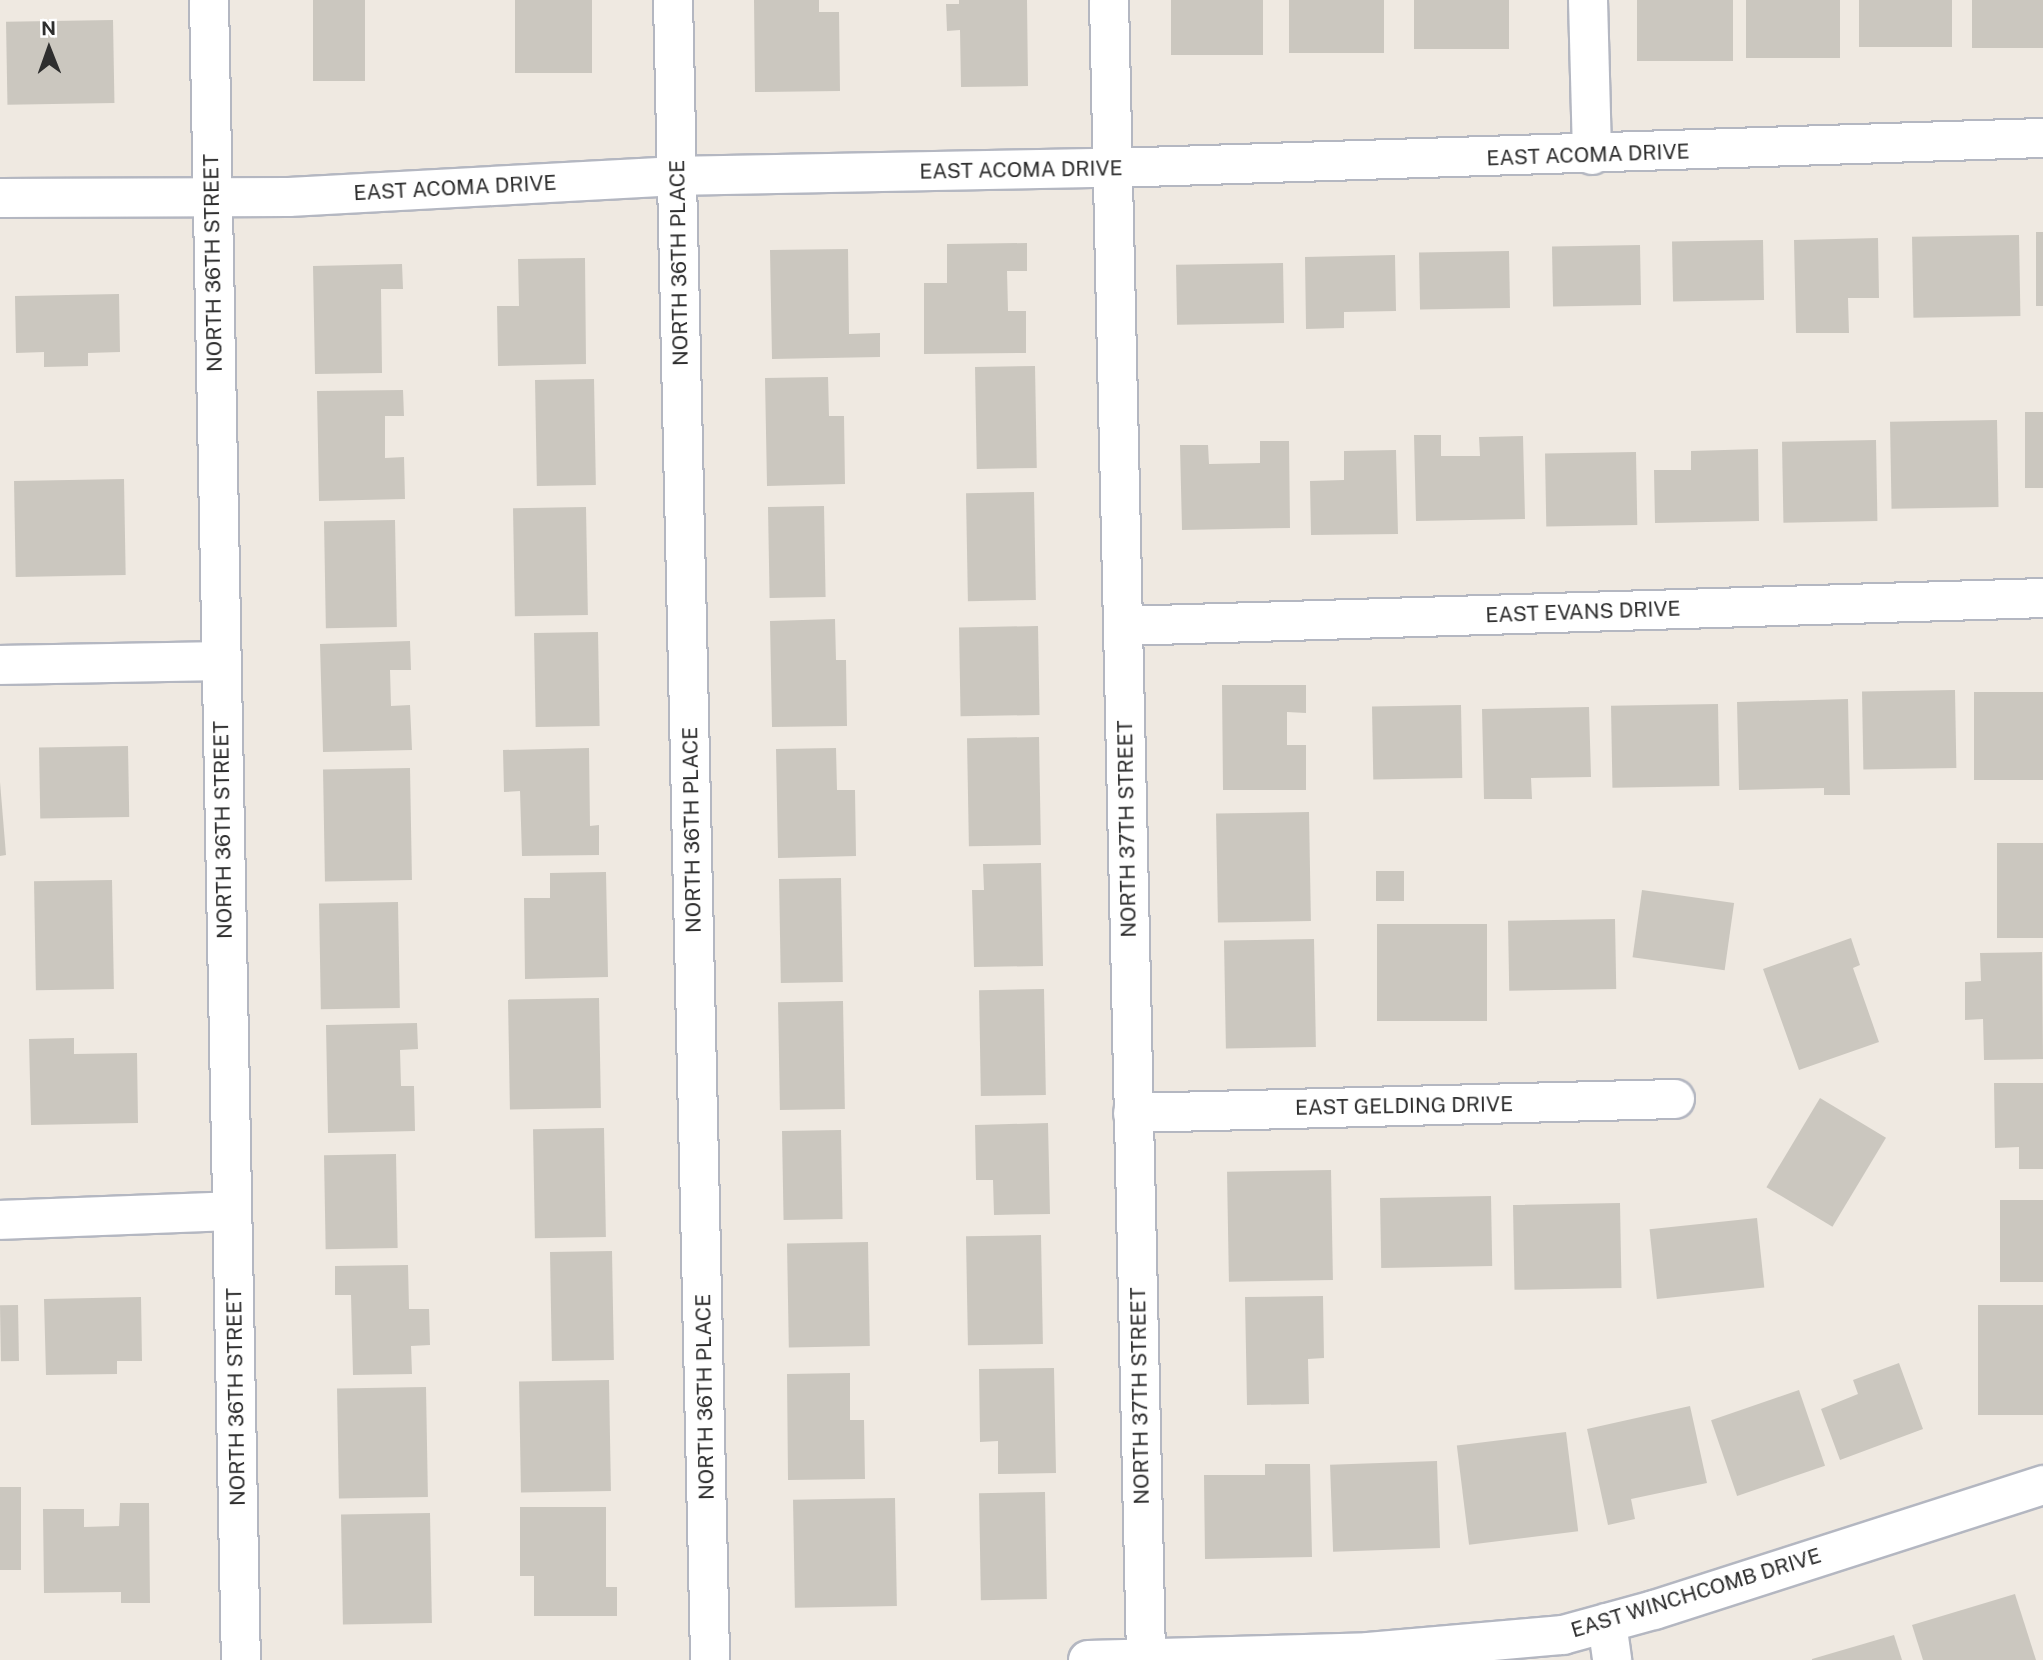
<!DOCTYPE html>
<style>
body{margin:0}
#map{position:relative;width:2043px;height:1660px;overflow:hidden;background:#efe9e1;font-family:"Public Sans",sans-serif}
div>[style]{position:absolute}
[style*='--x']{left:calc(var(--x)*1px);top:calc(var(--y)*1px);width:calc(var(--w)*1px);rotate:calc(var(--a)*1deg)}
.building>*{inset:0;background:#cbc7bf;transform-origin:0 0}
.roads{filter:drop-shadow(2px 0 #b4b7c1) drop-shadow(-2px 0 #b4b7c1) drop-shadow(0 2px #b4b7c1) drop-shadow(0 -2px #b4b7c1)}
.minor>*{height:38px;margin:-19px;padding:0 19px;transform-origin:19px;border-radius:19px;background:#fff}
span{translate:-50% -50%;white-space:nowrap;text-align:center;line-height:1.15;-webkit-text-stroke:5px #fff;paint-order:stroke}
.street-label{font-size:21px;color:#2e2e2e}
.north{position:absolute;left:14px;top:14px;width:70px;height:70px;-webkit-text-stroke:5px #fff;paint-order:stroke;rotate:359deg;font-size:19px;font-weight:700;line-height:28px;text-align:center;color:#2e2e2e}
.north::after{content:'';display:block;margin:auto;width:24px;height:32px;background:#2e2e2e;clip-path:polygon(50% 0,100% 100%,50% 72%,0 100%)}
</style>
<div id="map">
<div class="building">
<i style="left:313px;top:0;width:52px;height:81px"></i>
<i style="left:515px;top:0;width:77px;height:73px"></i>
<i style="clip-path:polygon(754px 0,819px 0,819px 12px,839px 12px,840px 91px,755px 92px)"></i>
<i style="clip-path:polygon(959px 0,1027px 0,1028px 86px,961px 87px,960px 30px,947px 31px,946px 4px,959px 4px)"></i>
<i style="left:1171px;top:0;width:92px;height:55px"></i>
<i style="left:1289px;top:0;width:95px;height:53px"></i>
<i style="left:1414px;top:0;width:95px;height:49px"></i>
<i style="left:1637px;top:0;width:96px;height:61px"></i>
<i style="left:1746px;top:0;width:94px;height:58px"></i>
<i style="left:1859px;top:0;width:93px;height:47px"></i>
<i style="left:1972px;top:0;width:71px;height:48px"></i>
<i style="left:113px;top:20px;width:83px;height:107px;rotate:89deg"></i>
<i style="left:2036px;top:232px;width:7px;height:74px"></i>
<i style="left:2019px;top:235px;width:81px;height:107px;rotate:89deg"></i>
<i style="clip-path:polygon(1878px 238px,1879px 298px,1848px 298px,1849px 333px,1796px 333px,1794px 240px)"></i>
<i style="left:1763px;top:240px;width:60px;height:91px;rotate:89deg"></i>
<i style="clip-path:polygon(1027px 243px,1027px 271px,1007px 271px,1008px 311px,1026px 311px,1026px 353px,924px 354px,924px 283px,947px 283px,947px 244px)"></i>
<i style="left:1640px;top:245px;width:60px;height:88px;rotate:89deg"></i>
<i style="clip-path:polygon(848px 249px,849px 334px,880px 333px,880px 357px,772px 359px,770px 250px)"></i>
<i style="left:1509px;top:251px;width:57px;height:90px;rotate:89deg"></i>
<i style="clip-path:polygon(1395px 255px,1396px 311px,1344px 312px,1344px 328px,1306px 329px,1305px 257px)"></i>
<i style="clip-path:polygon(585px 258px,586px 364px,498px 366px,497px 306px,519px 306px,518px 259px)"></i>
<i style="left:1283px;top:263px;width:60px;height:107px;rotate:89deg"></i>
<i style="clip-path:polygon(402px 264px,403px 289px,381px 289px,382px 373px,315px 374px,313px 266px)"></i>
<i style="clip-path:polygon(119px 294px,120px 352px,88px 353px,88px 366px,44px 367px,44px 352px,16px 353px,15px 296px)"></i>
<i style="left:1035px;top:366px;width:102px;height:60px;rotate:89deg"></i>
<i style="clip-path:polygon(828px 377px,829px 416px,844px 416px,845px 484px,767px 486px,765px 378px)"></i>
<i style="left:594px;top:379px;width:106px;height:59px;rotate:89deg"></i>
<i style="clip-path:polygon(403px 390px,404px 416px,385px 416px,385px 458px,404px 457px,405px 499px,319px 501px,317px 391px)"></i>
<i style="left:2043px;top:412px;width:76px;height:18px;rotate:90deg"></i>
<i style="left:1997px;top:420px;width:87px;height:107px;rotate:89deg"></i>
<i style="clip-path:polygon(1414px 435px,1441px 435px,1441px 456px,1480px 456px,1479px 437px,1523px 436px,1525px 519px,1416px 521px)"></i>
<i style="left:1876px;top:440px;width:81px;height:94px;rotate:89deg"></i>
<i style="clip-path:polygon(1260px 441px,1289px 441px,1290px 528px,1182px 530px,1180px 445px,1208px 445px,1209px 464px,1260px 463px)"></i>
<i style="clip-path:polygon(1758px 449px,1759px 521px,1655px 523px,1654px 470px,1691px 470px,1691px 451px)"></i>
<i style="clip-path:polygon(1396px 450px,1398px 534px,1311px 535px,1310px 481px,1344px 480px,1344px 451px)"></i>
<i style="left:1636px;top:452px;width:73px;height:91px;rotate:89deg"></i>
<i style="left:124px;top:479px;width:96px;height:110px;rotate:89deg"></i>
<i style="left:1034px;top:492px;width:108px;height:68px;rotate:89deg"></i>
<i style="left:824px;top:506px;width:91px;height:56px;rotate:89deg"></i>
<i style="left:586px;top:507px;width:108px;height:73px;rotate:89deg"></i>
<i style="left:395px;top:520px;width:107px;height:71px;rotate:89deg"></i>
<i style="clip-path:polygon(835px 619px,836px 660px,846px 660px,847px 726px,772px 727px,770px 621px)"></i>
<i style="left:1038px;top:626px;width:89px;height:79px;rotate:89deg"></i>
<i style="left:598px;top:632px;width:94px;height:64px;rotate:89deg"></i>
<i style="clip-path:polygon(410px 641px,411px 670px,390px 670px,391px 706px,410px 705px,412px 750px,323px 752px,320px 644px)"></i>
<i style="clip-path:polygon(1222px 685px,1306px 685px,1306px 713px,1287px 712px,1287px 745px,1306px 745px,1306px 790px,1223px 790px)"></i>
<i style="left:1955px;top:690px;width:78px;height:93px;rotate:89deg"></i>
<i style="left:2043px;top:692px;width:88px;height:69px;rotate:90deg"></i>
<i style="clip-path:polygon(1848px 699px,1850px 795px,1824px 795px,1824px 788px,1739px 790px,1737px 702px)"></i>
<i style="left:1718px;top:704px;width:82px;height:107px;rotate:89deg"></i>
<i style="left:1461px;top:705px;width:73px;height:89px;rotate:89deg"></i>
<i style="clip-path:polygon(1589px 707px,1591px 777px,1531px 778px,1532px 799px,1484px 799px,1482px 709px)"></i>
<i style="left:1039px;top:737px;width:108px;height:72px;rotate:89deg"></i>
<i style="left:128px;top:746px;width:71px;height:89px;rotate:89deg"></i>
<i style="clip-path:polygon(589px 748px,590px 826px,599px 825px,599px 855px,522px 856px,520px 791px,504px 792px,503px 750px)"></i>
<i style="clip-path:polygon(836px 748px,837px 790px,855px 790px,856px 856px,778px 858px,776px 749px)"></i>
<i style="left:410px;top:768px;width:112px;height:87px;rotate:89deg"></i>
<i style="clip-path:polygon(0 782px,6px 855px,0 856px)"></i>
<i style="left:1309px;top:812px;width:109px;height:93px;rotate:89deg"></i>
<i style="left:2043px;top:843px;width:95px;height:46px;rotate:90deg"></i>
<i style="clip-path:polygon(1041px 863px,1043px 966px,974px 967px,972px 890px,984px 890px,983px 864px)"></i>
<i style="left:1376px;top:871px;width:28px;height:30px"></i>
<i style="clip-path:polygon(606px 872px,608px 977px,525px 979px,524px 898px,550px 898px,550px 873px)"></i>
<i style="left:841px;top:878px;width:104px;height:62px;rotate:89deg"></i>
<i style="left:112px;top:880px;width:109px;height:78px;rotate:89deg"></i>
<i style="left:1642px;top:890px;width:93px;height:68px;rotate:8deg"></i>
<i style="left:398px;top:902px;width:106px;height:79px;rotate:89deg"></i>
<i style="left:1615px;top:919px;width:70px;height:107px;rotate:89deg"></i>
<i style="left:1377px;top:924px;width:110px;height:97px"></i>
<i style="clip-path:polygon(1851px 938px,1860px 965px,1853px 968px,1879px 1042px,1799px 1070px,1763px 969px)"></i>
<i style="left:1314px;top:939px;width:108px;height:90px;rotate:89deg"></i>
<i style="clip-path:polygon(2042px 952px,2043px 1059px,1984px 1060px,1983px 1019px,1965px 1020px,1965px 982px,1981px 981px,1980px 953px)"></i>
<i style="left:1044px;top:989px;width:106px;height:65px;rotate:89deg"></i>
<i style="left:599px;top:998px;width:110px;height:91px;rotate:89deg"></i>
<i style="left:843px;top:1001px;width:108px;height:65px;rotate:89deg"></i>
<i style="clip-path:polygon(417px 1023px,418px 1049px,400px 1050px,401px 1086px,414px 1086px,415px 1131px,328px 1133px,326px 1025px)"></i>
<i style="clip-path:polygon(74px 1038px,74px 1054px,137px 1053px,138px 1123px,31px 1125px,29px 1039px)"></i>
<i style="clip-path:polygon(1994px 1083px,2043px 1083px,2043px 1169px,2019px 1169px,2019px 1147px,1995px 1148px)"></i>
<i style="left:1820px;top:1098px;width:77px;height:104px;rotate:31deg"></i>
<i style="clip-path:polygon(1048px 1123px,1050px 1214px,994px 1215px,993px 1180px,976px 1180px,975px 1125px)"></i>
<i style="left:604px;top:1128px;width:109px;height:71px;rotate:89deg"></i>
<i style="left:841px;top:1130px;width:89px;height:59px;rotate:89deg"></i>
<i style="left:396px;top:1154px;width:94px;height:72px;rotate:89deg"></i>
<i style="left:1331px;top:1170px;width:110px;height:104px;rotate:89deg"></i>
<i style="left:1491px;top:1196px;width:70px;height:111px;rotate:89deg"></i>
<i style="left:2043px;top:1200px;width:82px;height:43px;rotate:90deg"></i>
<i style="left:1620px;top:1203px;width:85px;height:107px;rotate:89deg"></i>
<i style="left:1757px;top:1218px;width:70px;height:108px;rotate:84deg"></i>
<i style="left:1041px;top:1235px;width:109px;height:75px;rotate:89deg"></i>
<i style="left:868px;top:1242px;width:104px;height:81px;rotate:89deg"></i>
<i style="left:612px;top:1251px;width:109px;height:62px;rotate:89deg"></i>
<i style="clip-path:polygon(408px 1265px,409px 1309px,429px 1309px,430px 1345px,411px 1346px,412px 1374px,353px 1375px,351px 1295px,335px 1295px,335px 1266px)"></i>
<i style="clip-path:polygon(1323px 1296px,1324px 1358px,1308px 1359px,1309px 1404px,1247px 1405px,1245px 1297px)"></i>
<i style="clip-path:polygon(141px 1297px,142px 1361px,117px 1361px,117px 1374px,46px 1375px,44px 1299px)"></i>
<i style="left:18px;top:1305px;width:56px;height:18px;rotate:89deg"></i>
<i style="left:2043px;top:1305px;width:110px;height:65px;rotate:90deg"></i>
<i style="clip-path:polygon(1899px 1363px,1923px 1429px,1840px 1460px,1821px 1409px,1858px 1394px,1853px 1380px)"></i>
<i style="clip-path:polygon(1054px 1368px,1056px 1473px,998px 1474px,998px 1441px,980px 1442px,979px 1369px)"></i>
<i style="clip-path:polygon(850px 1373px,850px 1420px,864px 1420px,865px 1479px,788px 1480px,787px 1374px)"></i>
<i style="left:609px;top:1380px;width:111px;height:90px;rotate:89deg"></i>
<i style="left:426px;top:1387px;width:110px;height:89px;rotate:89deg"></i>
<i style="left:1799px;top:1390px;width:80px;height:93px;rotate:71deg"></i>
<i style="clip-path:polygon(1690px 1406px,1707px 1483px,1631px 1499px,1635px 1519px,1608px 1525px,1587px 1429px)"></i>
<i style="left:1566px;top:1432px;width:100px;height:110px;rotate:83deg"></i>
<i style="left:1437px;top:1461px;width:87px;height:107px;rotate:88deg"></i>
<i style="clip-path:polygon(1265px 1464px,1310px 1464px,1312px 1557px,1205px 1559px,1204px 1475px,1265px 1475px)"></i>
<i style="left:0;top:1487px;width:21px;height:83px"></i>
<i style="left:1045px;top:1492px;width:107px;height:66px;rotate:89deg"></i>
<i style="left:895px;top:1498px;width:108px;height:102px;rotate:89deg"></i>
<i style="clip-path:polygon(120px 1503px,149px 1503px,150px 1603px,121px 1603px,121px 1592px,44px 1593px,43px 1509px,84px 1509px,84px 1527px,119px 1526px)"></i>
<i style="clip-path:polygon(520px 1507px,606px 1507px,606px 1587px,617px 1587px,617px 1616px,534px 1616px,534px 1576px,520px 1576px)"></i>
<i style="left:430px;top:1513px;width:110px;height:89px;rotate:89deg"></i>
<i style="clip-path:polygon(2015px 1594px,2036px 1660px,1923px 1660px,1912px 1625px)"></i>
<i style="clip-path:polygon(1894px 1635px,1902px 1660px,1812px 1660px,1812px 1659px)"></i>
</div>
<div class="roads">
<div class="minor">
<i style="--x:209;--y:0;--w:1660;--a:88.9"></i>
<i style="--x:673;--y:0;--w:1660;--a:88.72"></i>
<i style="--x:1109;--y:0;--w:1658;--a:88.72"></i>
<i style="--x:1588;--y:0;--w:155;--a:88.5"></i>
<i style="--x:0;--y:198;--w:289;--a:-0.2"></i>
<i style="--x:289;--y:197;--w:389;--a:-3.1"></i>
<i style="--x:677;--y:176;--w:436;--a:-1.1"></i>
<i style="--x:1113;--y:168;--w:930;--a:-1.85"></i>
<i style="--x:1123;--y:626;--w:920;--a:-1.74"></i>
<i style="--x:0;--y:665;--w:219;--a:-1"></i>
<i style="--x:1133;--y:1113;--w:542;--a:-1.48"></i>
<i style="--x:0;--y:1220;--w:232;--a:-2.2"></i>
<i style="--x:1607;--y:1623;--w:37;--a:82"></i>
<i style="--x:1088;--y:1660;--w:280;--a:-1.6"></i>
<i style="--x:1368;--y:1652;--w:196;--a:-5"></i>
<i style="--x:1563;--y:1635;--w:94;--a:-15.4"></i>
<i style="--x:1654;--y:1610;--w:409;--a:-17.8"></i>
</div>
</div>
<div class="street-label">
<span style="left:1588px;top:155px;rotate:-2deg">EAST ACOMA DRIVE</span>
<span style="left:1021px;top:170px;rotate:-1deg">EAST ACOMA DRIVE</span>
<span style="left:455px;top:188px;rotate:-3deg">EAST ACOMA DRIVE</span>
<span style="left:213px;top:263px;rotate:-91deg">NORTH 36TH STREET</span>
<span style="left:679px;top:263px;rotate:-91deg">NORTH 36TH PLACE</span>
<span style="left:1583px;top:612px;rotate:-2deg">EAST EVANS DRIVE</span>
<span style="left:1127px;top:829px;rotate:-91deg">NORTH 37TH STREET</span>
<span style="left:223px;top:830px;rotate:-91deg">NORTH 36TH STREET</span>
<span style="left:692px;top:830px;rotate:-91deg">NORTH 36TH PLACE</span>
<span style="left:1404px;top:1106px;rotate:-1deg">EAST GELDING DRIVE</span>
<span style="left:1140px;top:1396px;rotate:-91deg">NORTH 37TH STREET</span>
<span style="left:236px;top:1397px;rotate:-91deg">NORTH 36TH STREET</span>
<span style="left:705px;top:1397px;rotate:-91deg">NORTH 36TH PLACE</span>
<span style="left:1696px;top:1593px;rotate:-17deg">EAST WINCHCOMB DRIVE</span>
</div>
<div class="north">N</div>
</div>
